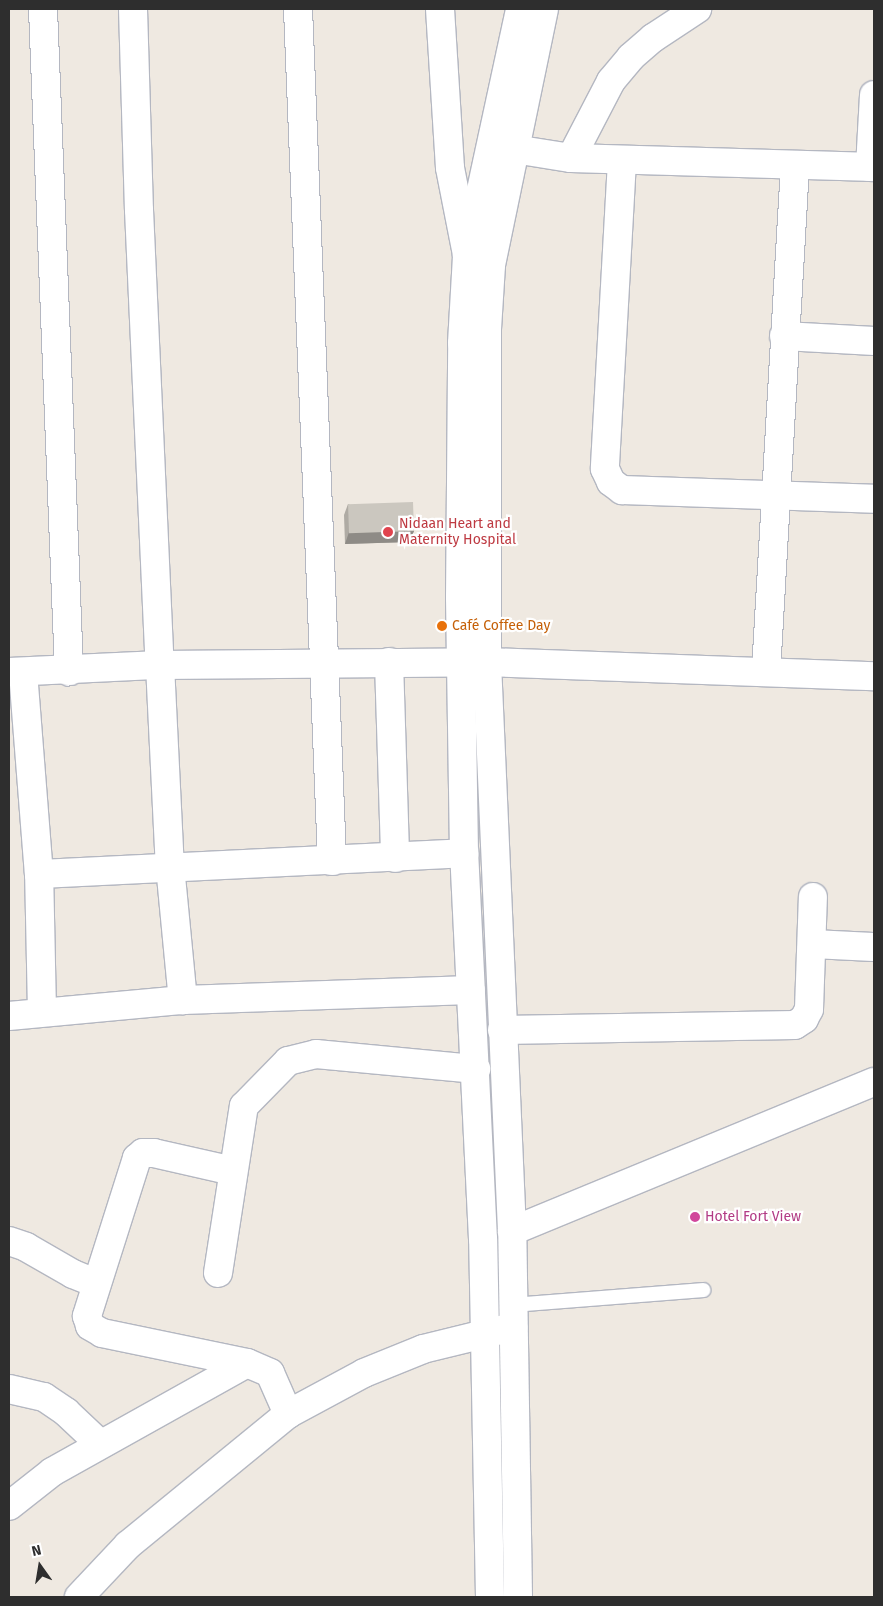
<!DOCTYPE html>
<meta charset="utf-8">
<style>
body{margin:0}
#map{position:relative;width:883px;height:1606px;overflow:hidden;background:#efe9e1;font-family:"Fira Sans",sans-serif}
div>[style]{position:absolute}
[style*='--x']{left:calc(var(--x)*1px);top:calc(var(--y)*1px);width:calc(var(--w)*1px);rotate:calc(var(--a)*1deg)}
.roads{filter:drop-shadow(1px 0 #b4b7c1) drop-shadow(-1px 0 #b4b7c1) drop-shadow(0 1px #b4b7c1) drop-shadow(0 -1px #b4b7c1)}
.service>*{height:14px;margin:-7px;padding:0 7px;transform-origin:7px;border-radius:7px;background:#fff}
.minor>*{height:28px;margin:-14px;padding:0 14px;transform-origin:14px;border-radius:14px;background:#fff}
.secondary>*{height:28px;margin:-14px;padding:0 14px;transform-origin:14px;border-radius:14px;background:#fff}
.wall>*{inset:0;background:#afaba4}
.shaded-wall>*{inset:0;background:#8e8b86}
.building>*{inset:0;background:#cbc7bf;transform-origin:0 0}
.dots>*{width:14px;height:14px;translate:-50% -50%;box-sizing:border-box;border:2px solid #fff;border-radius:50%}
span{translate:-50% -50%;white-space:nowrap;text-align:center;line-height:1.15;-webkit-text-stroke:4.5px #fff;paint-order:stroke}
.health-label{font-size:14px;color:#be3a42}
.left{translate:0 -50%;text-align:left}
.food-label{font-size:14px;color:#c56008}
.hotel-label{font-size:14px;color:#b23c85}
.frame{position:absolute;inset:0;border:10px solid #2e2e2e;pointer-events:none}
.north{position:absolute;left:15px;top:1541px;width:50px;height:50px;-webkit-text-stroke:4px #fff;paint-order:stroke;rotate:347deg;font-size:14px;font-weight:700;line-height:20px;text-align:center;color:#2e2e2e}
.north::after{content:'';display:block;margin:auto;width:18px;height:22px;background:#2e2e2e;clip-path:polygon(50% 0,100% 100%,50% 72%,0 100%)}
</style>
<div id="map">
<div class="roads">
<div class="service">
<i style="--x:513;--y:1305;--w:191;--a:-4.5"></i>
</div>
<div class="minor">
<i style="--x:43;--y:9;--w:663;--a:87.75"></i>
<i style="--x:133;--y:9;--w:201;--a:88.3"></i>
<i style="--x:139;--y:210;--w:455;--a:87.4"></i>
<i style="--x:160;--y:665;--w:201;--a:87.2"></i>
<i style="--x:170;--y:866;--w:135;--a:84.5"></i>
<i style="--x:298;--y:9;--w:853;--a:87.71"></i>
<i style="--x:440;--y:9;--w:159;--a:86.4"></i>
<i style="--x:450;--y:168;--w:89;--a:78.9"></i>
<i style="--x:467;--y:255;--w:4;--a:27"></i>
<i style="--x:494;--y:140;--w:22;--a:24"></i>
<i style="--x:514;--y:149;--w:58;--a:9"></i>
<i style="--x:571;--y:158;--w:303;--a:1.7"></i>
<i style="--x:571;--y:158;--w:87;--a:-62.5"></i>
<i style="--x:611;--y:81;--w:31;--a:-50"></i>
<i style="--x:631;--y:57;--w:29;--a:-41"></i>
<i style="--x:653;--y:38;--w:53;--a:-33.4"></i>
<i style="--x:622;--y:161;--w:308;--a:93.2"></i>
<i style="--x:605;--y:469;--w:14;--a:65"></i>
<i style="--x:611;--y:482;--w:14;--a:36"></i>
<i style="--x:622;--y:490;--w:252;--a:2"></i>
<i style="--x:870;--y:167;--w:72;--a:-86.8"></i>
<i style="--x:784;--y:336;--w:90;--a:3.2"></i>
<i style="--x:389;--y:662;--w:196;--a:88.2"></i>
<i style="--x:9;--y:672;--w:151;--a:-2.7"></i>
<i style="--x:160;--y:665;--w:327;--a:-0.5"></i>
<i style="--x:487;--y:662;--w:387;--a:2.1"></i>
<i style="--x:23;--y:672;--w:203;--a:85.5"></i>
<i style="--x:766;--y:672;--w:507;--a:-86.72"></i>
<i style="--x:812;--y:944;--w:62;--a:2.8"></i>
<i style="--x:42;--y:1012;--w:138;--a:-91.2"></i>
<i style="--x:39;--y:874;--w:426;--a:-2.8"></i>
<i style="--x:9;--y:1016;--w:175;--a:-5.3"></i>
<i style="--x:183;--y:1000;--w:288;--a:-2"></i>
<i style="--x:502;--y:1030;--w:293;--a:-1"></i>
<i style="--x:795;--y:1025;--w:11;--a:-34"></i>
<i style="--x:804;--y:1019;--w:11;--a:-63"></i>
<i style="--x:809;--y:1009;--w:112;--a:-88"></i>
<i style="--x:233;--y:1171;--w:81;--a:-167.2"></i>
<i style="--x:154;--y:1153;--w:11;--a:180"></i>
<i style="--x:143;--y:1153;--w:8;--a:140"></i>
<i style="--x:137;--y:1158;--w:166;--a:107.6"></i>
<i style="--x:87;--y:1316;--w:10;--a:73"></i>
<i style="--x:90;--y:1326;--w:14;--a:30"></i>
<i style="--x:102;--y:1333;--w:148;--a:11.7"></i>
<i style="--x:247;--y:1363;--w:25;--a:23"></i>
<i style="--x:270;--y:1373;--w:45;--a:66.3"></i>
<i style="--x:512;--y:1231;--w:391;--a:-22.4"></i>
<i style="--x:9;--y:1241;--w:18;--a:19"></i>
<i style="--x:26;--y:1247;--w:54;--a:29.9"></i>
<i style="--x:73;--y:1274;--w:24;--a:22"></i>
<i style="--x:218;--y:1273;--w:169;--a:-81.2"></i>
<i style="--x:244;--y:1106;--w:63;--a:-45.6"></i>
<i style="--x:288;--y:1061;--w:29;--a:-14"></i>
<i style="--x:316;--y:1054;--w:161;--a:5.4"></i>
<i style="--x:9;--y:1389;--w:36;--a:13"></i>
<i style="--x:44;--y:1397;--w:27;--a:34"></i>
<i style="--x:66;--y:1412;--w:47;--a:43.3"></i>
<i style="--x:9;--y:1506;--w:55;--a:-38.3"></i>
<i style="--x:52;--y:1472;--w:223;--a:-29.2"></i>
<i style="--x:79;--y:1597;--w:71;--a:-46.7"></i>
<i style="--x:128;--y:1545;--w:207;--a:-39.3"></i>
<i style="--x:288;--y:1414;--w:86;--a:-28.3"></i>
<i style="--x:364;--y:1373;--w:64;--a:-22.1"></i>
<i style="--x:423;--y:1349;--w:93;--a:-13.7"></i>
</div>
<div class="secondary">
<i style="--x:490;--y:1597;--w:358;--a:-91.1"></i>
<i style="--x:483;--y:1239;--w:386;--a:-92.8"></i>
<i style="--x:464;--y:853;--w:256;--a:-90.9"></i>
<i style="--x:460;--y:597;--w:254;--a:-89.5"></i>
<i style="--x:462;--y:343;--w:88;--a:-86.7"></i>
<i style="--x:467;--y:255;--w:252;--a:-77.8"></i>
<i style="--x:518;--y:1597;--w:366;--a:-90.9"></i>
<i style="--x:512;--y:1231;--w:570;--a:-92.52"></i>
<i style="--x:487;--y:662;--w:333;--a:-90"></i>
<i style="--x:487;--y:329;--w:64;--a:-86.4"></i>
<i style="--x:491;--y:265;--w:261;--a:-78.3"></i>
</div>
</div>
<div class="wall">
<i style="clip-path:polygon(348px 504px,414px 531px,409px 542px,345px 544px,344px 515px)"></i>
</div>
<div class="shaded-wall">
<i style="clip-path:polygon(414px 531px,409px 542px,345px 544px,349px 532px)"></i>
</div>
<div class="building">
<i style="left:413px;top:502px;width:29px;height:65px;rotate:88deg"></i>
</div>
<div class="dots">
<i style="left:388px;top:532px;background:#e0444e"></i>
<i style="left:442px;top:626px;background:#e8710a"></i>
<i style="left:695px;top:1217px;background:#d1479c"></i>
</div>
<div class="health-label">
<span class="left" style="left:399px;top:532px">Nidaan Heart and<br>Maternity Hospital</span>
</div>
<div class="food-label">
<span class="left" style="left:452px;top:626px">Café Coffee Day</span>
</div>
<div class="hotel-label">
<span class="left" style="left:705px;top:1217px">Hotel Fort View</span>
</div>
<div class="frame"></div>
<div class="north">N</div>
</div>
